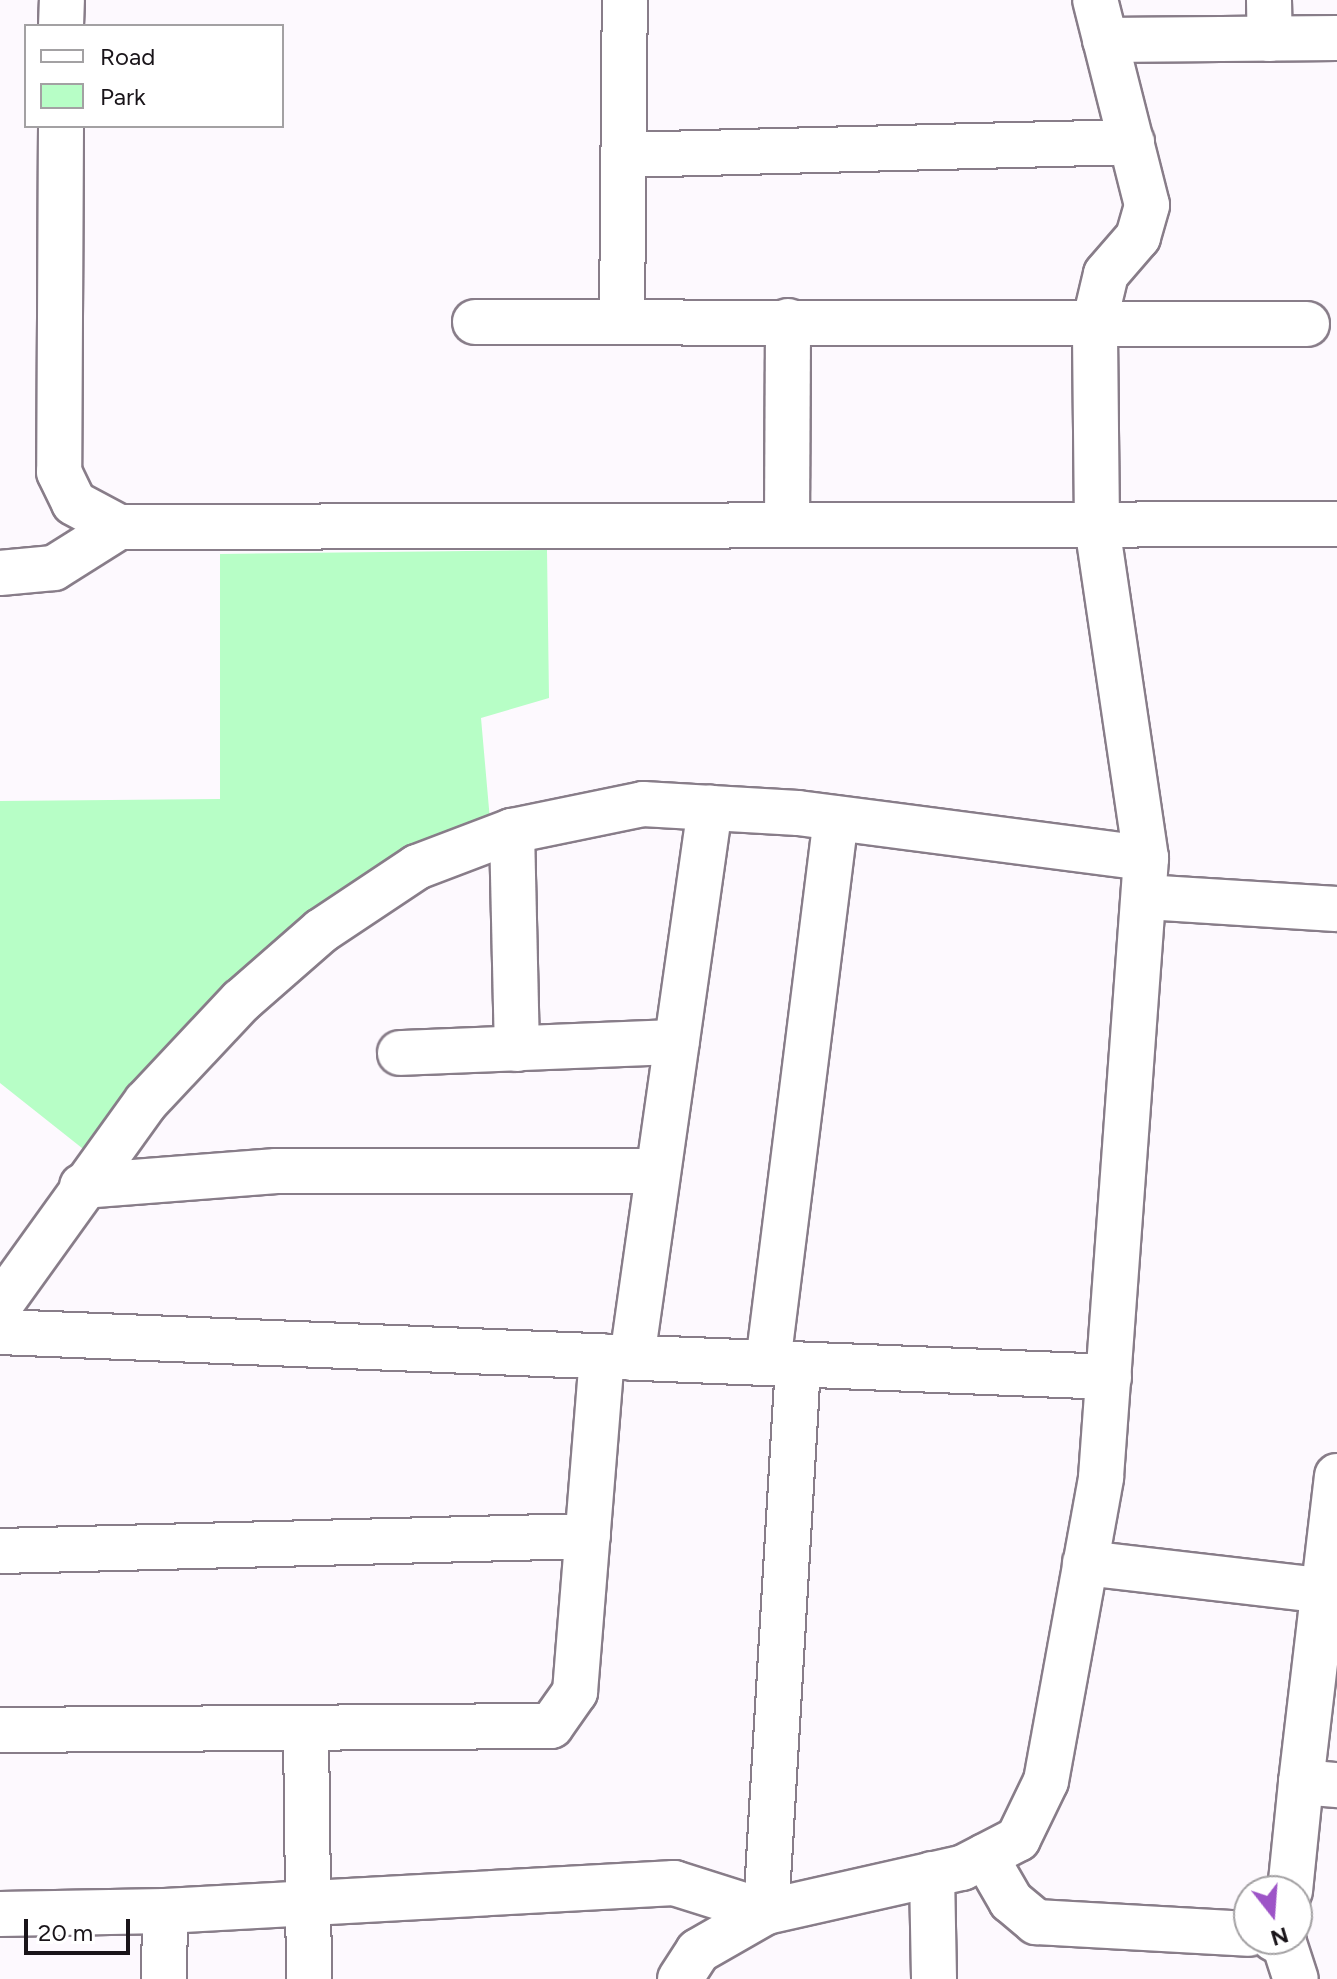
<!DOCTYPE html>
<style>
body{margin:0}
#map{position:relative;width:1337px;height:1979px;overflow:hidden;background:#fdf9fe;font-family:Figtree,sans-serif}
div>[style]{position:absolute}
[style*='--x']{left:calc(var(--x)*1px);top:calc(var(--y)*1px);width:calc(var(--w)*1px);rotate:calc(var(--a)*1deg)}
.green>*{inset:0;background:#b7fec6}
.roads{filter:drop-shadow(2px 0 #887d89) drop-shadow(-2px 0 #887d89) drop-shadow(0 2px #887d89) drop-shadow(0 -2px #887d89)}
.minor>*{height:44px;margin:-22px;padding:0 22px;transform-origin:22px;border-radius:22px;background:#fff}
span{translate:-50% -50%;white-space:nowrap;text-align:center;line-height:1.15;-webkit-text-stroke:8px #fff;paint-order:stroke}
.legend{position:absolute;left:24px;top:24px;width:260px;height:104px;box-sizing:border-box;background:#fff;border:2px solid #a3a1a3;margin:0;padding:10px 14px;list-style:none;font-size:24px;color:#191419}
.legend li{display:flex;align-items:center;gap:16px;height:40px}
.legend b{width:40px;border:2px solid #a3a1a3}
.north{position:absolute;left:1233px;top:1875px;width:80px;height:80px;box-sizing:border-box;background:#fff;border:2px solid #a3a1a3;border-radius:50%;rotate:163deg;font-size:22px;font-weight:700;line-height:32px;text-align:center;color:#191419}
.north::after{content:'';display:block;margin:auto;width:28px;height:36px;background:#9d54c7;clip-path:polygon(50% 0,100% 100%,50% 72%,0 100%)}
.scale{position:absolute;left:24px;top:1919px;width:106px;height:36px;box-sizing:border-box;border:4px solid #191419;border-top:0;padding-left:10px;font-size:24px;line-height:28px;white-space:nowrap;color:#191419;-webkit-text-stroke:6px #fff;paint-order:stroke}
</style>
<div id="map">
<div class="green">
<i style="clip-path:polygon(547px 550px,549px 698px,481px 718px,490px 820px,346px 893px,87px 1152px,0 1083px,0 801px,220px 799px,220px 554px)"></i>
</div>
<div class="roads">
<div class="minor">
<i style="--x:1269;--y:0;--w:39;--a:89"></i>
<i style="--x:61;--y:26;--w:26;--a:-88"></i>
<i style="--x:1105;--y:40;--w:232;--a:-0.5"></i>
<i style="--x:61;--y:126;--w:346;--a:90.3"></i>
<i style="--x:59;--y:472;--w:34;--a:64"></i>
<i style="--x:74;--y:503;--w:51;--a:28.1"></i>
<i style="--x:119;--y:527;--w:1218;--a:-0.14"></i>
<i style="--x:623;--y:155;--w:509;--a:-1.46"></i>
<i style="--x:622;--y:321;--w:321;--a:-89.5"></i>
<i style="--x:475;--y:322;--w:832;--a:0.14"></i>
<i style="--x:787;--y:521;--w:200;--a:-89.7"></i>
<i style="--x:0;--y:573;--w:54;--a:-5.3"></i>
<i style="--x:54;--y:568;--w:77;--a:-32.2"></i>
<i style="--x:512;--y:831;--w:218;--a:88.7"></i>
<i style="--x:1145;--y:897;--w:192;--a:3.6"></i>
<i style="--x:400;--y:1053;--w:277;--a:-2.3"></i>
<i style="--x:82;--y:1186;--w:195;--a:-4.4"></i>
<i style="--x:276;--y:1171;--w:382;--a:0"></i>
<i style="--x:0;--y:1305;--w:250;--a:-54.3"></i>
<i style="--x:146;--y:1102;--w:139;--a:-46.8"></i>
<i style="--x:241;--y:1001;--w:106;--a:-41.2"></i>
<i style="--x:321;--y:931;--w:115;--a:-33.7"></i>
<i style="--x:417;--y:867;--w:102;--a:-20.8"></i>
<i style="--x:512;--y:831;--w:134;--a:-11.6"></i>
<i style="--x:643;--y:804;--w:155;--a:3.3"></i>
<i style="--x:798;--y:813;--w:351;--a:7.4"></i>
<i style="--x:0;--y:1332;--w:1110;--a:2.32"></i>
<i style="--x:632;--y:1358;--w:556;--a:-81.93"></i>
<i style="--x:768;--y:1363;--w:549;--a:-82.89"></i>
<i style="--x:1337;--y:1476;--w:308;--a:96.7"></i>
<i style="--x:1301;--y:1782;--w:36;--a:5"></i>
<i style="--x:0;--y:1551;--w:588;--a:-1.46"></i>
<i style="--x:1085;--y:1563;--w:254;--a:6.6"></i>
<i style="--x:0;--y:1730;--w:551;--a:-0.42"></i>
<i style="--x:551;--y:1726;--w:42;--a:-54.8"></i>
<i style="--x:575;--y:1692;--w:337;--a:-85.4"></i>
<i style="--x:306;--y:1731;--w:248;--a:89.3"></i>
<i style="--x:985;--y:1856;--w:52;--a:60"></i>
<i style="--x:1011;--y:1901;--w:33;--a:40"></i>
<i style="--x:1036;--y:1922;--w:213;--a:3.2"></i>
<i style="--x:932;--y:1874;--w:105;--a:88.9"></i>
<i style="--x:1290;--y:1891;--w:110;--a:-84.2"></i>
<i style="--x:165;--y:1911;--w:510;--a:-3.15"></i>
<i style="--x:674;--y:1883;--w:96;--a:17.5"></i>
<i style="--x:766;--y:1912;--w:548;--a:-86.65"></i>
<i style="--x:0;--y:1914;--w:165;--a:-1"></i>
<i style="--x:165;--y:1911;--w:68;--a:90.8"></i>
<i style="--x:1274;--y:1939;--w:11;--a:22"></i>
<i style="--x:1284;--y:1943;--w:38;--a:72"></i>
<i style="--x:680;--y:1979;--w:33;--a:-57"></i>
<i style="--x:698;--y:1951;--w:78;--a:-29.8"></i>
<i style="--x:766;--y:1912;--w:201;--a:-12.7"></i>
<i style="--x:962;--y:1868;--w:63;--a:-27.4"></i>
<i style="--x:1018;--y:1839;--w:64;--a:-64.2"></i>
<i style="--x:1046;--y:1781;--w:309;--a:-79.7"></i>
<i style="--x:1101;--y:1477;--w:621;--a:-85.84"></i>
<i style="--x:1146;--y:858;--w:337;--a:-98.4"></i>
<i style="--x:1097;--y:525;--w:205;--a:-90.6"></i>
<i style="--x:1095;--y:320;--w:47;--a:-76.6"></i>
<i style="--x:1106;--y:274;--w:49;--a:-49.1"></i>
<i style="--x:1138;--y:237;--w:33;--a:-74"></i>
<i style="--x:1147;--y:205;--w:211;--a:-104.2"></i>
</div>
</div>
<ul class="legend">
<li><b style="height:10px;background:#fff"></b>Road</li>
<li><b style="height:22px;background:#b7fec6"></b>Park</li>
</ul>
<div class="north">N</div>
<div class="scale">20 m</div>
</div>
